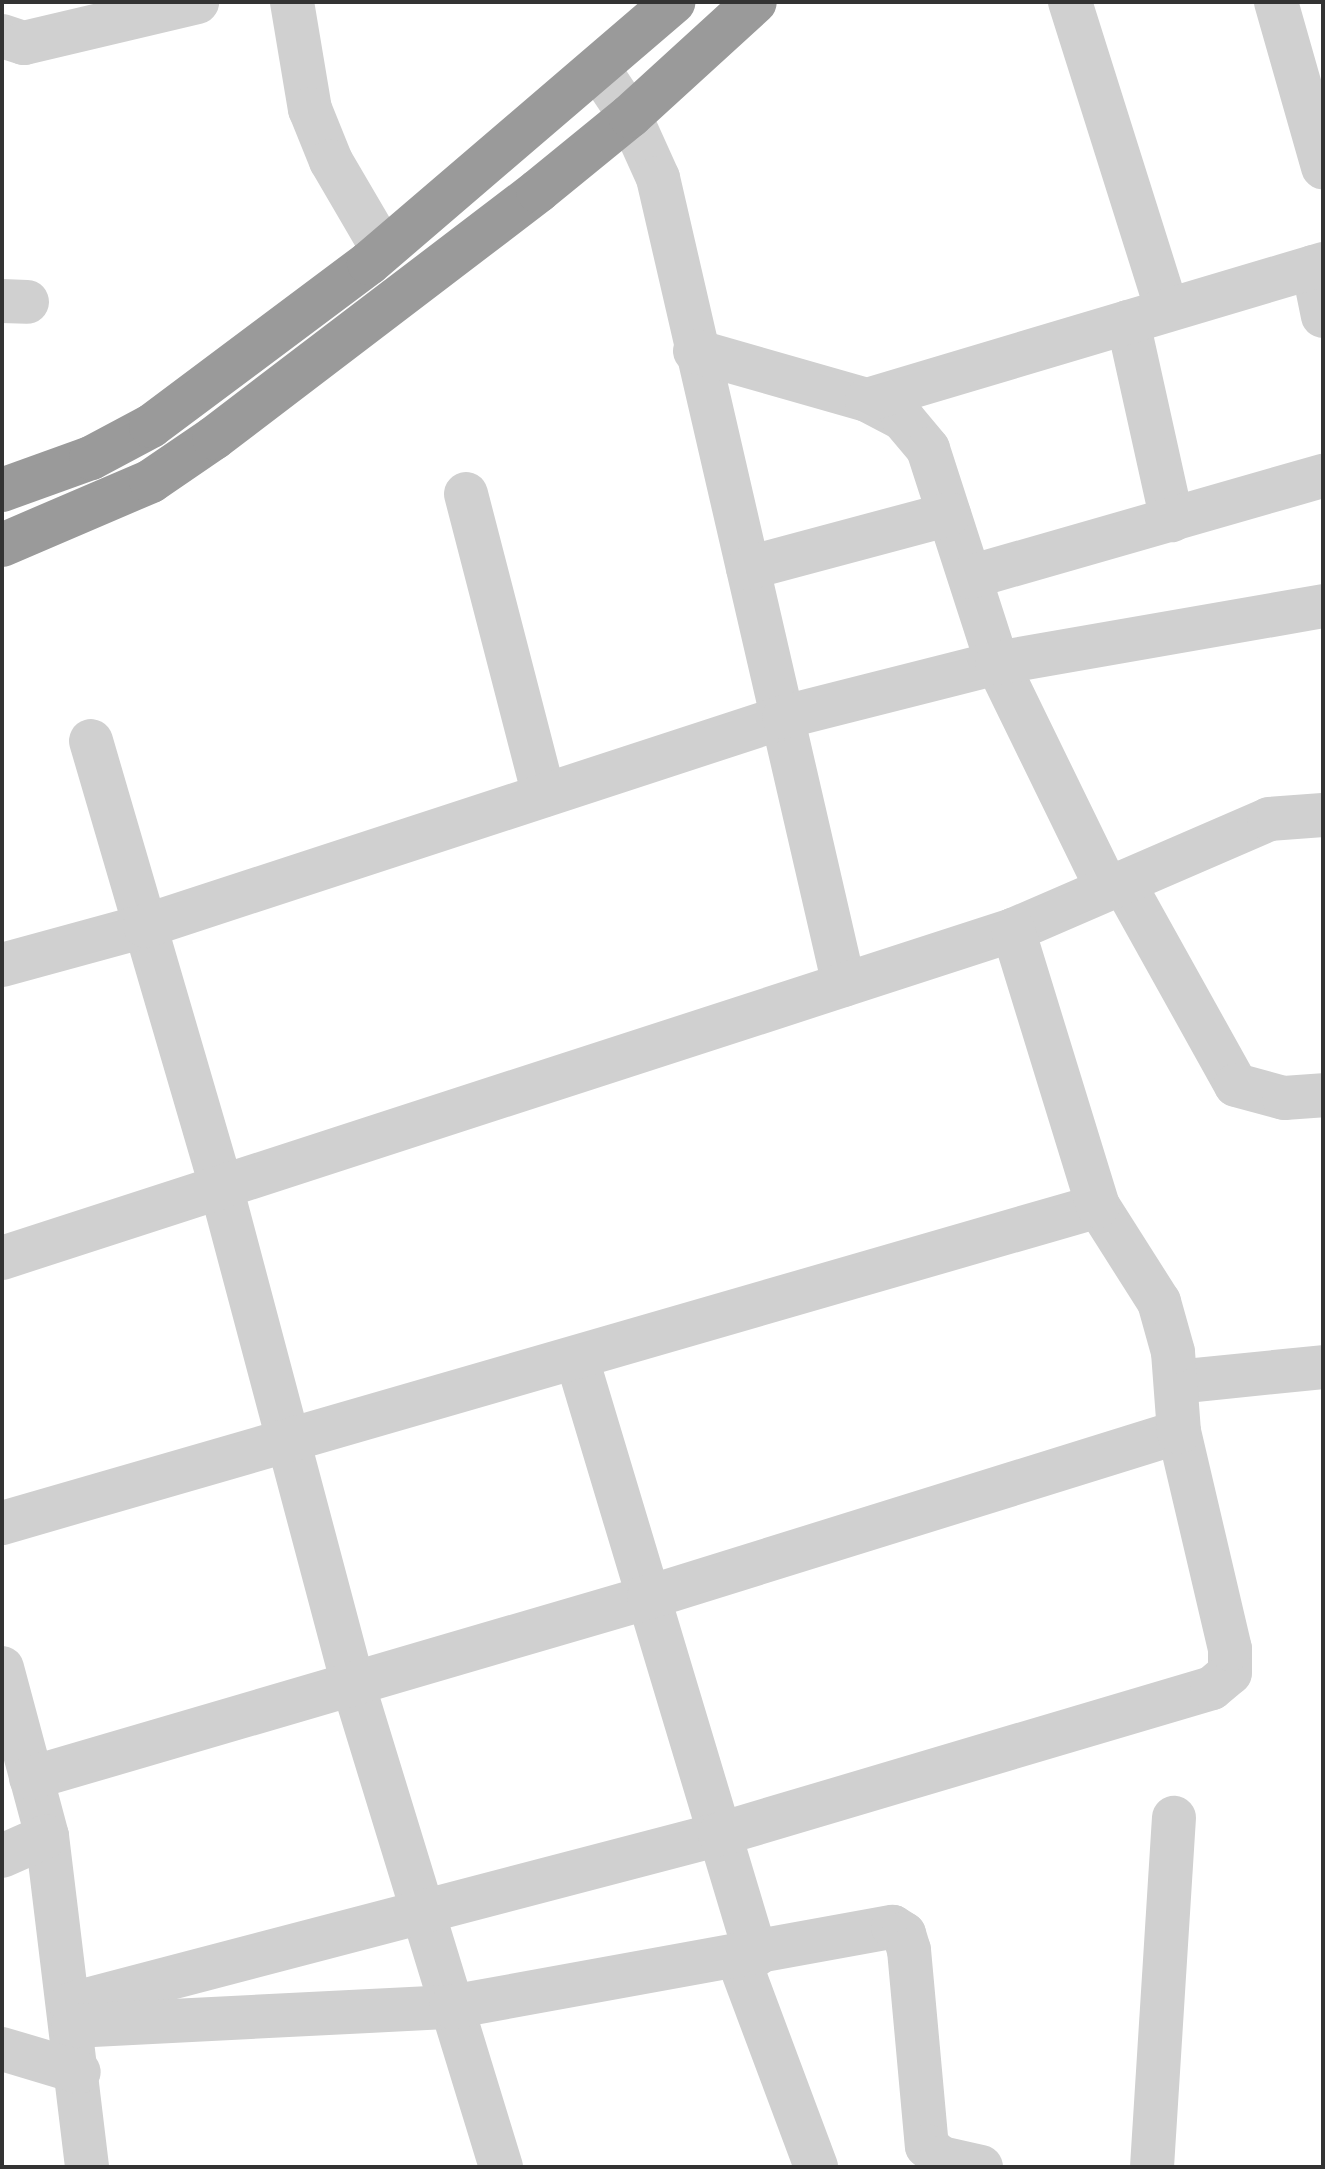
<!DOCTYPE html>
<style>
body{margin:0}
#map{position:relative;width:1325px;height:2169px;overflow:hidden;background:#fff;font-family:Figtree,sans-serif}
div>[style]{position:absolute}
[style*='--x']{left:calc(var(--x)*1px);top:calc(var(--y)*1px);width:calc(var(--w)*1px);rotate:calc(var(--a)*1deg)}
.minor>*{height:44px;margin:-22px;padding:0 22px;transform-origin:22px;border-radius:22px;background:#d0d0d0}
.highway>*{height:44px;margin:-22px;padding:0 22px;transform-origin:22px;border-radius:22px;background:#9a9a9a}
span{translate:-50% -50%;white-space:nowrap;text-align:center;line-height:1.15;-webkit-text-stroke:8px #fff;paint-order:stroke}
.frame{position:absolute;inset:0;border:4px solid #333;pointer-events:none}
</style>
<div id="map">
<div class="minor">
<i style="--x:292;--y:2;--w:109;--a:80.5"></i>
<i style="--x:310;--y:109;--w:56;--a:68"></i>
<i style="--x:331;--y:161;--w:103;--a:59.7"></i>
<i style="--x:1070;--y:2;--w:323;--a:72.5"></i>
<i style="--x:1276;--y:2;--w:172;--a:74.1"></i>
<i style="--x:2;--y:36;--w:23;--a:18"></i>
<i style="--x:24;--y:43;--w:178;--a:-13.3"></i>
<i style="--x:598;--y:68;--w:58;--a:56.3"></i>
<i style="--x:630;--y:116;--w:68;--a:65.7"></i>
<i style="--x:658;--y:178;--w:828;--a:77.02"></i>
<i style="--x:1313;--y:267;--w:50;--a:78.5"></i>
<i style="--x:2;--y:301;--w:25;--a:2"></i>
<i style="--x:1128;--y:322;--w:203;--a:77.5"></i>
<i style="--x:695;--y:351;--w:179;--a:15.9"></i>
<i style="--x:867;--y:400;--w:41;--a:27.8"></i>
<i style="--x:903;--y:419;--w:39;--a:50"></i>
<i style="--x:928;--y:449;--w:225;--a:72.1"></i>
<i style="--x:997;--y:663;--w:251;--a:64"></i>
<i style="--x:867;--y:400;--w:476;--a:-16.6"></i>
<i style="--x:466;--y:494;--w:311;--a:75.5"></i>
<i style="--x:748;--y:568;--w:208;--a:-15"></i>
<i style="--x:970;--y:577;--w:367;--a:-16"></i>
<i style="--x:91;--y:741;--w:465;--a:73.7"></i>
<i style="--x:221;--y:1187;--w:514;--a:75.13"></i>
<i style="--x:353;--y:1684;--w:505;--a:72.96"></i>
<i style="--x:1123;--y:882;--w:232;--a:60.9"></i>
<i style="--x:1236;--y:1085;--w:50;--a:15.2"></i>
<i style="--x:1284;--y:1098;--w:39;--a:-4"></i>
<i style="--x:2;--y:965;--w:148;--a:-15.3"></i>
<i style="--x:145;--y:926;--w:672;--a:-18.11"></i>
<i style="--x:784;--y:717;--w:220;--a:-14.2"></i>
<i style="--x:997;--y:663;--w:331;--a:-9.9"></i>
<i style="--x:2;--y:1258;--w:1063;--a:-17.97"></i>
<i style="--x:1013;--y:930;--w:279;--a:-23.4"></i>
<i style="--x:1269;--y:819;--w:54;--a:-4.2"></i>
<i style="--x:577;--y:1359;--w:622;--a:73.28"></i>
<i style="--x:1176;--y:1382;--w:148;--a:-5.8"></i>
<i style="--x:2;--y:1523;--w:1141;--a:-16.13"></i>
<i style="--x:2;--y:1668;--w:174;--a:75"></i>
<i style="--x:47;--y:1836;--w:333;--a:83.1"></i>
<i style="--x:31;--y:1778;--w:644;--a:-16.32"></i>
<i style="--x:649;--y:1597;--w:555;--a:-17.29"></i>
<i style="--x:2;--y:1856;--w:49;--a:-24"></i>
<i style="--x:738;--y:1958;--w:223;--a:69.5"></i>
<i style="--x:71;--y:2004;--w:671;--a:-14.68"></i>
<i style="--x:720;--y:1834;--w:513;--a:-16.53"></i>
<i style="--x:1212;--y:1688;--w:23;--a:-40"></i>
<i style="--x:1230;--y:1673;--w:24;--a:-90"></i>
<i style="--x:1230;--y:1649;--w:223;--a:-103.2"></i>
<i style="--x:1179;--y:1432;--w:80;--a:-94.3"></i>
<i style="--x:1173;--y:1352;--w:52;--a:-105.6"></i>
<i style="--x:1159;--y:1302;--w:114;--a:-122.4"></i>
<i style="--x:1098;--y:1206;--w:289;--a:-107.1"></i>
<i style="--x:73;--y:2026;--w:378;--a:-2.9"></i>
<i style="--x:451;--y:2007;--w:449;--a:-10.3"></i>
<i style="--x:893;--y:1927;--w:13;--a:32"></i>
<i style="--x:904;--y:1934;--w:17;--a:73"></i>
<i style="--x:909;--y:1950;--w:197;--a:84.8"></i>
<i style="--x:927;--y:2146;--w:18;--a:41"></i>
<i style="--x:941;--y:2158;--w:41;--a:12.7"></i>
<i style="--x:2;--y:2049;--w:80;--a:16.6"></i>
<i style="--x:1152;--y:2167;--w:350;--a:-86.4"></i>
</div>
<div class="highway">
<i style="--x:2;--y:490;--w:95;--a:-19.8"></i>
<i style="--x:91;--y:458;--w:68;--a:-28.1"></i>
<i style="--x:151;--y:426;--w:272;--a:-36.8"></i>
<i style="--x:369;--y:263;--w:401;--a:-40.6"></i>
<i style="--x:2;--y:545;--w:162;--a:-23.2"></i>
<i style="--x:151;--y:481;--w:76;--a:-34.3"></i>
<i style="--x:214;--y:438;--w:407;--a:-37.3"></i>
<i style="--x:538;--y:191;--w:119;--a:-39.2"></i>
<i style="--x:630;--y:116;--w:169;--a:-42.4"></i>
</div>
<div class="frame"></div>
</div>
